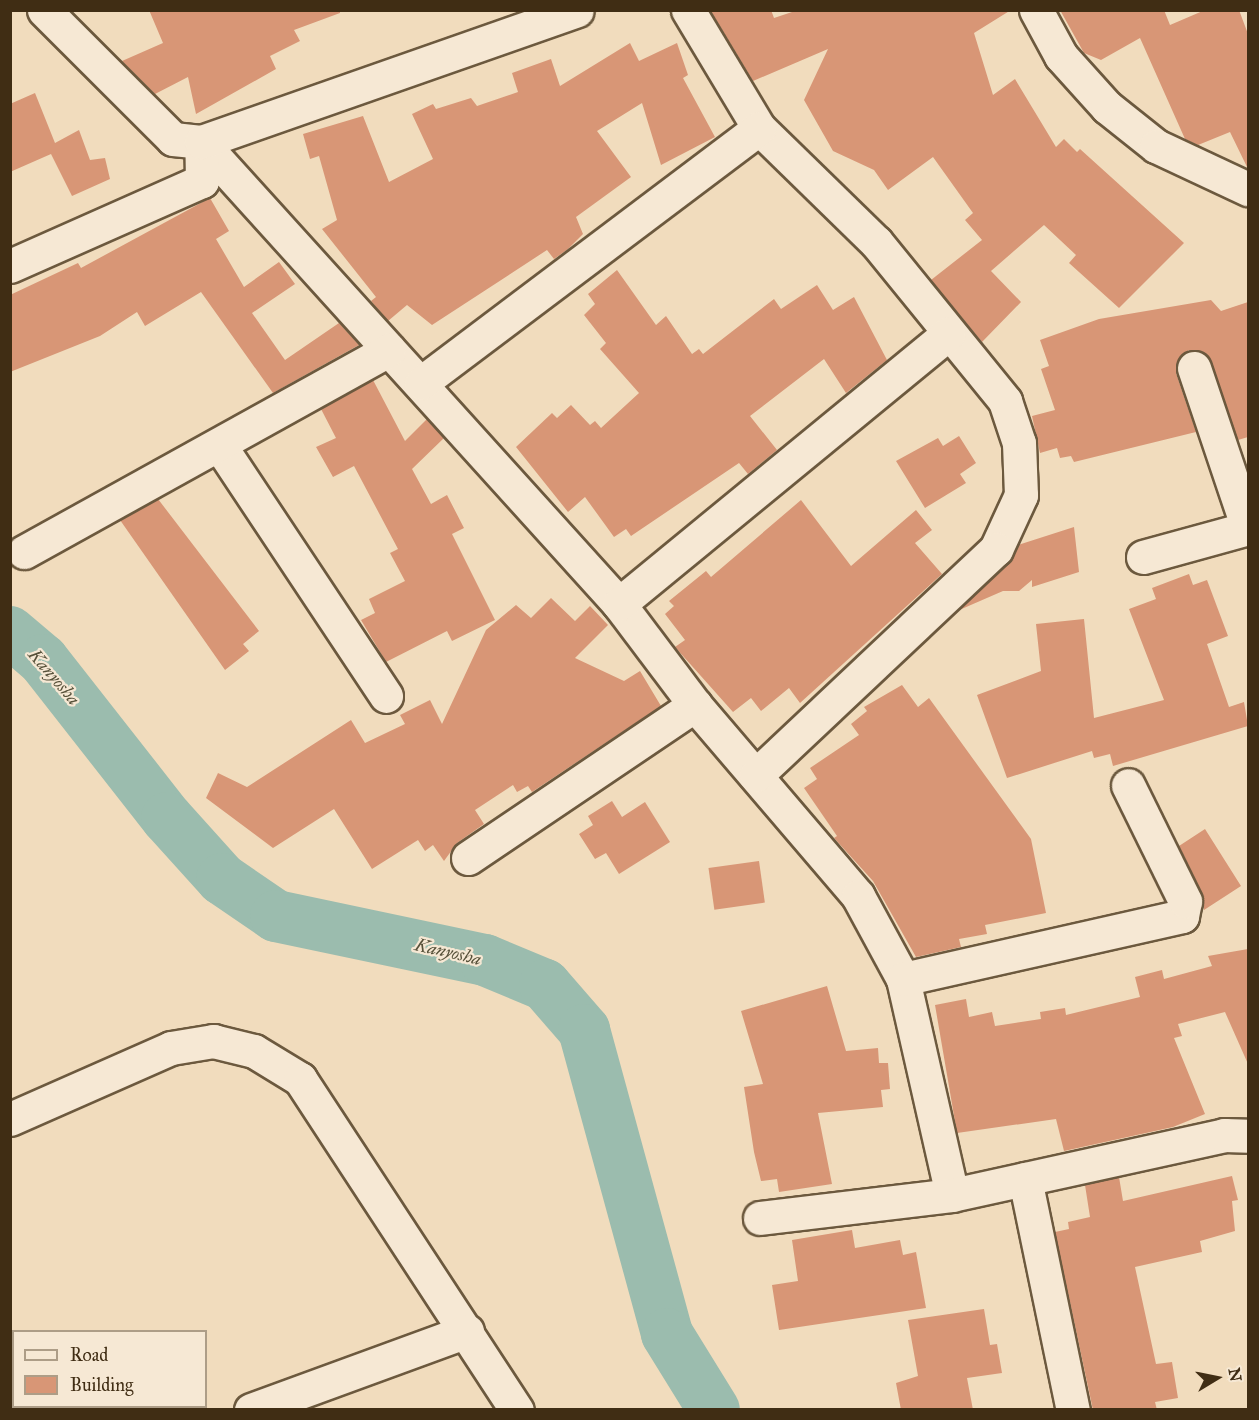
<!DOCTYPE html>
<style>
body{margin:0}
#map{position:relative;width:1259px;height:1420px;overflow:hidden;background:#f1dcbd;font-family:"IM FELL Great Primer",serif}
div>[style]{position:absolute}
[style*='--x']{left:calc(var(--x)*1px);top:calc(var(--y)*1px);width:calc(var(--w)*1px);rotate:calc(var(--a)*1deg)}
.river>*{height:52px;margin:-26px;padding:0 26px;transform-origin:26px;border-radius:26px;background:#9bbcae}
.building>*{inset:0;background:#d89676;transform-origin:0 0}
.roads{filter:drop-shadow(2px 0 #6c593e) drop-shadow(-2px 0 #6c593e) drop-shadow(0 2px #6c593e) drop-shadow(0 -2px #6c593e)}
.street>*{height:33px;margin:-16.5px;padding:0 16.5px;transform-origin:16.5px;border-radius:16.5px;background:#f6e8d4}
span{translate:-50% -50%;white-space:nowrap;text-align:center;line-height:1.15;-webkit-text-stroke:4.5px #f6e8d4;paint-order:stroke}
.water-label{font-size:18px;color:#57513a;font-style:italic}
.frame{position:absolute;inset:0;border:12px solid #402d14;pointer-events:none}
.legend{position:absolute;left:12px;top:1330px;width:195px;height:78px;box-sizing:border-box;background:#f6e8d4;border:2px solid #ad9d87;margin:0;padding:8px 10px;list-style:none;font-size:18px;color:#402d14}
.legend li{display:flex;align-items:center;gap:12px;height:30px}
.legend b{width:30px;border:2px solid #ad9d87}
.north{position:absolute;left:1187px;top:1348px;width:60px;height:60px;-webkit-text-stroke:4px #f6e8d4;paint-order:stroke;rotate:80deg;font-size:16px;font-weight:700;line-height:24px;text-align:center;color:#402d14}
.north::after{content:'';display:block;margin:auto;width:21px;height:27px;background:#402d14;clip-path:polygon(50% 0,100% 100%,50% 72%,0 100%)}
</style>
<div id="map">
<div class="river">
<i style="--x:10;--y:632;--w:43;--a:40.3"></i>
<i style="--x:43;--y:660;--w:201;--a:51.9"></i>
<i style="--x:167;--y:818;--w:82;--a:48"></i>
<i style="--x:222;--y:879;--w:65;--a:34.4"></i>
<i style="--x:276;--y:916;--w:214;--a:11.9"></i>
<i style="--x:485;--y:960;--w:65;--a:22.6"></i>
<i style="--x:545;--y:985;--w:60;--a:49.1"></i>
<i style="--x:584;--y:1030;--w:315;--a:74.7"></i>
<i style="--x:667;--y:1334;--w:89;--a:58.3"></i>
</div>
<div class="building">
<i style="clip-path:polygon(149px 10px,340px 10px,340px 13px,294px 30px,300px 41px,270px 56px,276px 69px,196px 114px,188px 77px,155px 94px,122px 61px,163px 43px)"></i>
<i style="clip-path:polygon(710px 10px,771px 10px,774px 18px,798px 10px,1011px 10px,974px 33px,993px 95px,1015px 79px,1056px 147px,1064px 139px,1077px 152px,1080px 149px,1184px 243px,1119px 308px,1069px 263px,1076px 255px,1044px 225px,991px 271px,1021px 302px,982px 342px,931px 280px,982px 240px,965px 220px,973px 213px,933px 157px,888px 190px,874px 170px,833px 151px,804px 100px,828px 49px,753px 81px)"></i>
<i style="clip-path:polygon(1060px 10px,1164px 10px,1170px 25px,1205px 10px,1239px 10px,1248px 34px,1248px 169px,1230px 132px,1198px 145px,1185px 139px,1140px 38px,1101px 60px,1084px 53px)"></i>
<i style="clip-path:polygon(630px 43px,639px 61px,677px 43px,688px 75px,683px 78px,715px 137px,661px 165px,642px 103px,597px 131px,631px 177px,576px 217px,583px 234px,568px 249px,554px 259px,547px 250px,432px 325px,407px 305px,388px 321px,371px 301px,376px 297px,322px 229px,337px 220px,319px 156px,310px 159px,303px 134px,363px 116px,389px 182px,433px 159px,412px 114px,433px 104px,436px 109px,471px 98px,477px 106px,518px 92px,512px 73px,551px 59px,560px 86px)"></i>
<i style="clip-path:polygon(35px 93px,55px 143px,79px 130px,90px 160px,105px 158px,110px 179px,72px 196px,51px 154px,10px 172px,10px 104px)"></i>
<i style="clip-path:polygon(210px 198px,229px 231px,216px 239px,244px 287px,279px 262px,295px 284px,252px 313px,285px 360px,339px 323px,359px 345px,273px 393px,201px 292px,145px 326px,137px 312px,100px 336px,10px 372px,10px 295px,78px 263px,81px 268px)"></i>
<i style="clip-path:polygon(617px 270px,656px 325px,666px 316px,692px 354px,699px 349px,703px 354px,774px 299px,781px 309px,817px 285px,833px 310px,854px 297px,887px 360px,846px 393px,824px 359px,750px 416px,777px 450px,748px 474px,739px 463px,631px 536px,626px 529px,614px 537px,585px 497px,568px 512px,516px 447px,552px 413px,557px 418px,571px 405px,590px 425px,595px 421px,601px 428px,639px 393px,600px 349px,606px 343px,584px 315px,595px 304px,588px 294px)"></i>
<i style="clip-path:polygon(1211px 300px,1221px 311px,1248px 302px,1248px 437px,1238px 440px,1207px 354px,1189px 350px,1180px 356px,1176px 373px,1196px 432px,1074px 462px,1071px 456px,1060px 458px,1057px 448px,1040px 453px,1032px 416px,1055px 410px,1041px 369px,1049px 366px,1040px 340px,1099px 319px)"></i>
<i style="clip-path:polygon(373px 380px,405px 441px,427px 419px,444px 438px,412px 469px,431px 504px,447px 495px,464px 528px,452px 534px,495px 620px,452px 641px,447px 631px,386px 662px,361px 620px,375px 613px,369px 599px,405px 581px,390px 553px,398px 549px,354px 466px,333px 477px,316px 447px,336px 438px,321px 409px)"></i>
<i style="clip-path:polygon(959px 436px,976px 463px,960px 474px,966px 483px,925px 508px,896px 461px,938px 438px,943px 446px)"></i>
<i style="clip-path:polygon(158px 499px,259px 631px,243px 644px,249px 651px,225px 670px,120px 520px)"></i>
<i style="clip-path:polygon(801px 500px,851px 566px,916px 510px,932px 530px,915px 543px,942px 574px,800px 703px,789px 688px,761px 711px,751px 698px,733px 712px,675px 647px,685px 640px,665px 614px,674px 606px,669px 601px,706px 571px,711px 577px)"></i>
<i style="clip-path:polygon(1074px 527px,1079px 572px,1032px 587px,1032px 580px,1019px 591px,1003px 591px,957px 611px,1009px 563px,1018px 545px)"></i>
<i style="clip-path:polygon(1189px 574px,1193px 585px,1207px 580px,1228px 636px,1207px 644px,1229px 707px,1244px 702px,1248px 726px,1113px 766px,1110px 754px,1094px 758px,1092px 751px,1007px 778px,977px 695px,1041px 671px,1036px 624px,1084px 619px,1094px 718px,1164px 700px,1129px 609px,1156px 599px,1152px 588px)"></i>
<i style="clip-path:polygon(551px 598px,575px 621px,590px 606px,608px 625px,575px 658px,624px 681px,640px 671px,661px 706px,532px 792px,528px 786px,517px 792px,513px 785px,475px 810px,484px 824px,457px 843px,444px 861px,433px 845px,425px 851px,418px 840px,372px 869px,334px 809px,273px 848px,206px 798px,218px 773px,247px 787px,351px 720px,365px 743px,405px 724px,400px 715px,430px 700px,442px 724px,486px 630px,516px 605px,531px 618px)"></i>
<i style="clip-path:polygon(902px 685px,918px 707px,929px 698px,1031px 839px,1046px 913px,985px 925px,987px 934px,959px 939px,961px 947px,916px 957px,873px 881px,834px 838px,837px 836px,804px 788px,817px 779px,810px 768px,859px 735px,851px 724px,867px 711px,864px 707px)"></i>
<i style="clip-path:polygon(612px 801px,622px 817px,645px 802px,670px 842px,619px 874px,606px 853px,595px 859px,579px 834px,593px 825px,588px 816px)"></i>
<i style="clip-path:polygon(1205px 829px,1241px 886px,1204px 910px,1202px 893px,1179px 846px)"></i>
<i style="left:759px;top:861px;width:42px;height:51px;rotate:82deg"></i>
<i style="clip-path:polygon(1248px 949px,1248px 1064px,1225px 1012px,1178px 1024px,1182px 1036px,1174px 1038px,1205px 1114px,1173px 1127px,1064px 1151px,1056px 1119px,957px 1133px,935px 1005px,966px 999px,969px 1017px,992px 1012px,995px 1026px,1041px 1019px,1040px 1012px,1065px 1008px,1066px 1015px,1140px 997px,1135px 977px,1162px 970px,1164px 979px,1212px 966px,1208px 956px)"></i>
<i style="clip-path:polygon(827px 986px,846px 1051px,878px 1048px,879px 1063px,888px 1063px,890px 1089px,881px 1090px,883px 1107px,818px 1113px,832px 1184px,779px 1192px,777px 1179px,761px 1181px,754px 1152px,744px 1087px,763px 1084px,741px 1011px)"></i>
<i style="clip-path:polygon(1232px 1176px,1238px 1200px,1232px 1201px,1235px 1231px,1200px 1241px,1202px 1252px,1135px 1267px,1156px 1364px,1172px 1362px,1178px 1398px,1155px 1402px,1157px 1410px,1093px 1410px,1055px 1232px,1069px 1229px,1068px 1222px,1090px 1217px,1085px 1185px,1119px 1177px,1123px 1201px)"></i>
<i style="clip-path:polygon(852px 1230px,855px 1248px,900px 1240px,903px 1255px,916px 1252px,926px 1308px,779px 1330px,772px 1285px,798px 1281px,792px 1240px)"></i>
<i style="clip-path:polygon(984px 1309px,990px 1345px,997px 1344px,1002px 1373px,967px 1378px,973px 1410px,901px 1410px,896px 1383px,918px 1376px,908px 1320px)"></i>
</div>
<div class="roads">
<div class="street">
<i style="--x:44;--y:10;--w:182;--a:45"></i>
<i style="--x:173;--y:139;--w:28;--a:6"></i>
<i style="--x:201;--y:142;--w:623;--a:47.86"></i>
<i style="--x:619;--y:604;--w:126;--a:53"></i>
<i style="--x:695;--y:705;--w:251;--a:49.5"></i>
<i style="--x:858;--y:896;--w:94;--a:61.5"></i>
<i style="--x:903;--y:979;--w:221;--a:77.2"></i>
<i style="--x:688;--y:10;--w:138;--a:59"></i>
<i style="--x:759;--y:128;--w:163;--a:44.3"></i>
<i style="--x:876;--y:242;--w:205;--a:50.9"></i>
<i style="--x:1005;--y:401;--w:44;--a:71.6"></i>
<i style="--x:1019;--y:443;--w:52;--a:87.8"></i>
<i style="--x:1021;--y:495;--w:60;--a:114.8"></i>
<i style="--x:996;--y:549;--w:330;--a:136.7"></i>
<i style="--x:1036;--y:10;--w:52;--a:61.5"></i>
<i style="--x:1061;--y:56;--w:69;--a:48"></i>
<i style="--x:1107;--y:107;--w:63;--a:38.5"></i>
<i style="--x:1156;--y:146;--w:102;--a:25.1"></i>
<i style="--x:10;--y:266;--w:210;--a:-23.9"></i>
<i style="--x:202;--y:181;--w:39;--a:-91"></i>
<i style="--x:201;--y:142;--w:398;--a:-19.3"></i>
<i style="--x:1194;--y:368;--w:169;--a:71.4"></i>
<i style="--x:421;--y:383;--w:423;--a:-37"></i>
<i style="--x:220;--y:446;--w:300;--a:56.4"></i>
<i style="--x:24;--y:552;--w:417;--a:-29"></i>
<i style="--x:1143;--y:557;--w:109;--a:-15.4"></i>
<i style="--x:619;--y:604;--w:426;--a:-39.4"></i>
<i style="--x:468;--y:858;--w:274;--a:-34"></i>
<i style="--x:903;--y:979;--w:286;--a:-12.7"></i>
<i style="--x:1182;--y:916;--w:15;--a:-79"></i>
<i style="--x:1185;--y:901;--w:129;--a:-116.2"></i>
<i style="--x:10;--y:1119;--w:176;--a:-23.8"></i>
<i style="--x:171;--y:1048;--w:43;--a:-9.5"></i>
<i style="--x:213;--y:1041;--w:42;--a:13.7"></i>
<i style="--x:254;--y:1051;--w:54;--a:31.3"></i>
<i style="--x:300;--y:1079;--w:396;--a:56.8"></i>
<i style="--x:1025;--y:1179;--w:236;--a:78.3"></i>
<i style="--x:760;--y:1218;--w:193;--a:-6.8"></i>
<i style="--x:952;--y:1195;--w:279;--a:-12.4"></i>
<i style="--x:1224;--y:1135;--w:24;--a:2"></i>
<i style="--x:251;--y:1410;--w:230;--a:-20.1"></i>
</div>
</div>
<div class="water-label">
<span style="left:54px;top:677px;rotate:49deg">Kanyosha</span>
<span style="left:448px;top:952px;rotate:13deg">Kanyosha</span>
</div>
<div class="frame"></div>
<ul class="legend">
<li><b style="height:8px;background:#f6e8d4"></b>Road</li>
<li><b style="height:16px;background:#d89676"></b>Building</li>
</ul>
<div class="north">N</div>
</div>
